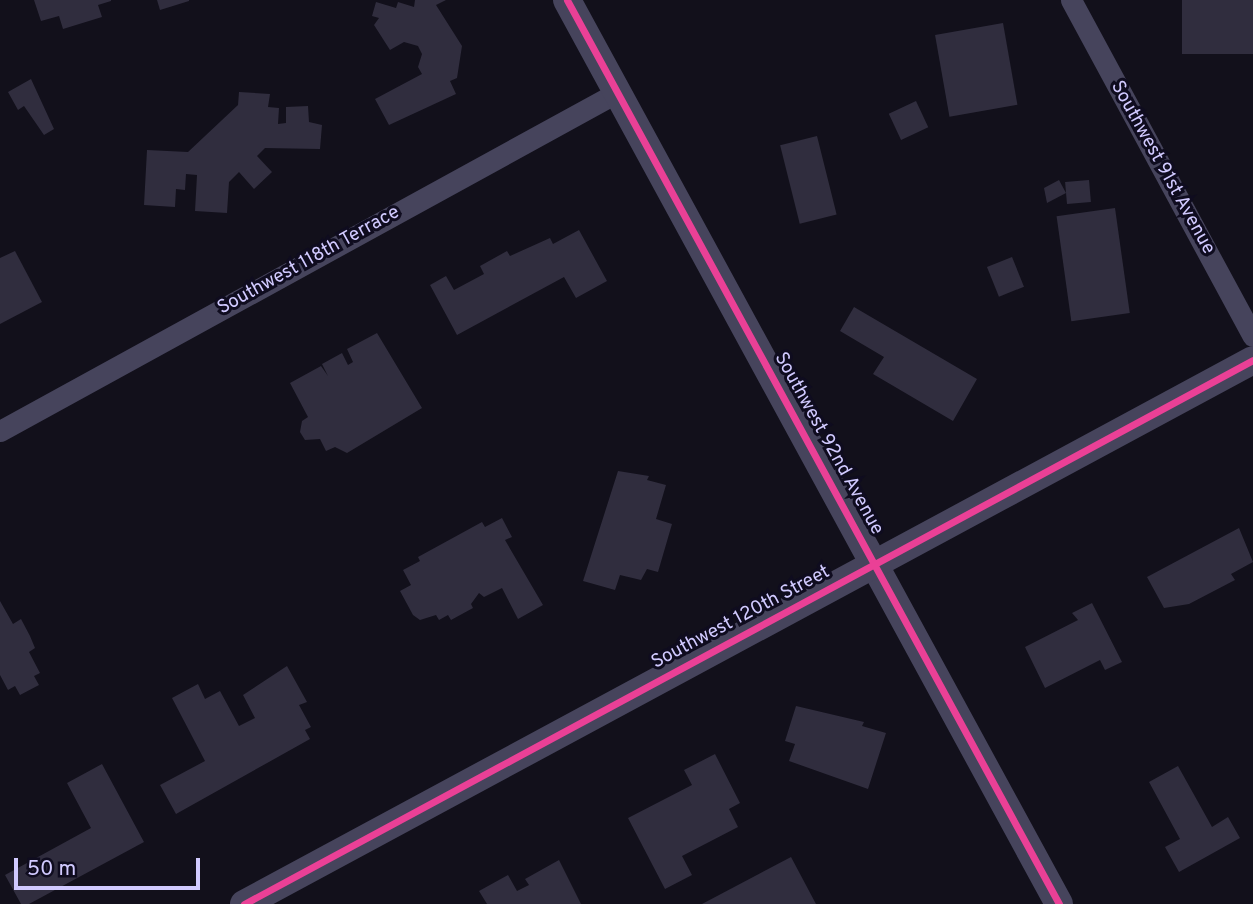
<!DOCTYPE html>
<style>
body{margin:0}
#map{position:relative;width:1253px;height:904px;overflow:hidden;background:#12101b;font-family:Overpass,sans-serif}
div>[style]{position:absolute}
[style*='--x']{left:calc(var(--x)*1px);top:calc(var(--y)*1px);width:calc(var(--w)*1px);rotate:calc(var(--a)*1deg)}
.building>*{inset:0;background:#302d3e;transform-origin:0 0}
.minor>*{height:21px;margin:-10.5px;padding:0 10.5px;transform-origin:10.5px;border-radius:10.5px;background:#46445c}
.tertiary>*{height:28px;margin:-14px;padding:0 14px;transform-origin:14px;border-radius:14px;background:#46445c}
.cycleway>*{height:7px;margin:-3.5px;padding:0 3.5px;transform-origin:3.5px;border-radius:3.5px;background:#ea4096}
span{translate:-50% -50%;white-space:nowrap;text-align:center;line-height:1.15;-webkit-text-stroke:6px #0f0c1f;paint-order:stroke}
.street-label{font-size:19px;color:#d1caff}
.scale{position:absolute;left:14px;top:858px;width:186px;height:32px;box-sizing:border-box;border:4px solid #d1caff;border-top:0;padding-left:9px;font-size:21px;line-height:24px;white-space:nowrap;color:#d1caff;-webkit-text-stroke:5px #0f0c1f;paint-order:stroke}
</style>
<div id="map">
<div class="building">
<i style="clip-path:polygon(34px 0,111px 0,111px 1px,98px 5px,102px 17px,63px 29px,59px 16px,41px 21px)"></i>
<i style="clip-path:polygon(157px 0,189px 0,189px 1px,160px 10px)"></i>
<i style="clip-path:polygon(415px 0,446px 0,436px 5px,462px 46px,457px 78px,450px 81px,456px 94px,389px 125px,375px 99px,422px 74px,418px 67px,422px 54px,418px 46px,404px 42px,390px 50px,374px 25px,379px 18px,372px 16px,376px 2px,396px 8px,398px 2px,414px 7px)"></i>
<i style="left:1182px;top:0;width:71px;height:54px"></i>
<i style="left:1003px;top:23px;width:83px;height:69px;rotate:80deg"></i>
<i style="clip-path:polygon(31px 79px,54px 129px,44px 135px,24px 106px,18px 110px,8px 92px)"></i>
<i style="clip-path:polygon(239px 92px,270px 94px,268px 107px,279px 108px,278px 124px,286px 123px,286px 107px,308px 106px,309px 122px,322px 125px,320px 149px,265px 148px,257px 156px,272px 172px,254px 189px,239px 172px,229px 182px,227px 213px,195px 211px,197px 175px,186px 174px,185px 190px,176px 189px,175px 207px,144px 205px,147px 150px,188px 152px,238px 105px)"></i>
<i style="left:916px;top:101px;width:29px;height:30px;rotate:65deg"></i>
<i style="left:817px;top:136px;width:81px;height:38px;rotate:76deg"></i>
<i style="clip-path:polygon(1059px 180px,1066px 193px,1047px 203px,1044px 188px)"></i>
<i style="left:1089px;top:180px;width:22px;height:24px;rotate:85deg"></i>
<i style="left:1115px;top:208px;width:106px;height:59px;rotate:82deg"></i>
<i style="clip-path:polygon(579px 230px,607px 281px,576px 298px,564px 277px,457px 335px,430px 285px,446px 276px,454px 290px,484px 274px,480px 266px,507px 251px,510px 256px,550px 238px,553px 244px)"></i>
<i style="clip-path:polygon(15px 251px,42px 302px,0 324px,0 258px)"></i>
<i style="left:1012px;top:257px;width:32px;height:27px;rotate:68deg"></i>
<i style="clip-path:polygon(854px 307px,977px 379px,953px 421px,873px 374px,884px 357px,840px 331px)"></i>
<i style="clip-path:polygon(377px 333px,422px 408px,347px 453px,335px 447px,326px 451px,320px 439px,305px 440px,300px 432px,302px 421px,308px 417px,290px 383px,321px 366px,328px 376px,322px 364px,342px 353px,348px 365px,353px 362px,347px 349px)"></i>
<i style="clip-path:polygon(618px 471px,649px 476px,647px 480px,666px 485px,656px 519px,672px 524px,658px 572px,647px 569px,641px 580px,620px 575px,615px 590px,583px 581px)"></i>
<i style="clip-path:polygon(502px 518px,512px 537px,505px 540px,543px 605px,518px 619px,502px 588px,484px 597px,479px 593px,471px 604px,473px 608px,451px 620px,448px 615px,439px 620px,436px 615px,420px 620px,413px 615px,400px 591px,411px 585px,403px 570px,420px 561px,418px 557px,482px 522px,485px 527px)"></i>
<i style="clip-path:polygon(1239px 528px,1253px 562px,1231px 574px,1235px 580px,1189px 604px,1164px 608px,1147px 577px)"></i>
<i style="clip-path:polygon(0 601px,13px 624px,21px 619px,30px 636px,35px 648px,29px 652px,40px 673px,34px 676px,39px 685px,20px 695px,15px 686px,8px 690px,0 675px)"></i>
<i style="clip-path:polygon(1092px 603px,1122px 662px,1105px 670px,1100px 660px,1045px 688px,1025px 647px,1078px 620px,1072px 613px)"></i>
<i style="clip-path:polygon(287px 666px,307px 702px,299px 705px,311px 727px,305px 730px,310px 739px,176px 814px,160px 785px,205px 761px,172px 698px,198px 684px,205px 699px,220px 691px,239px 726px,255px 718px,243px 695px)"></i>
<i style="clip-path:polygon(796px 706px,864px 722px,862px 726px,886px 733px,868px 789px,789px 761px,795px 744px,785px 741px)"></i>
<i style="clip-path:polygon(715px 754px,740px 803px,729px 809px,738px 827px,682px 856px,692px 875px,665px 889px,628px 818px,692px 785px,684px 770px)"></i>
<i style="clip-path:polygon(102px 764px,144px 842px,29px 904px,21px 904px,5px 875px,91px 828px,67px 783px)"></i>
<i style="clip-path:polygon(1178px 766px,1212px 827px,1228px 817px,1240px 838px,1179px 872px,1165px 847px,1180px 839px,1149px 782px)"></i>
<i style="clip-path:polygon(791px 857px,816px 904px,702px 904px)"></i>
<i style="clip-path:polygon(559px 860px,581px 904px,487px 904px,479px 891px,508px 875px,517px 891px,529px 885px,525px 879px)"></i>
</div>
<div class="minor">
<i style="--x:1071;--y:0;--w:382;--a:61.6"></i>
<i style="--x:0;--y:431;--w:705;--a:-28.75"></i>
</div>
<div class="tertiary">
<i style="--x:567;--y:0;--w:1029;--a:61.44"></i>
<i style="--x:244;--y:904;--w:1146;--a:-28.33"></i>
</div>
<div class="cycleway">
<i style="--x:567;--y:0;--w:1029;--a:61.44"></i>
<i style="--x:244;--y:904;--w:1146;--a:-28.33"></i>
</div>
<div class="street-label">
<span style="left:1162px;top:168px;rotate:61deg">Southwest 91st Avenue</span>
<span style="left:309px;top:261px;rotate:-29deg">Southwest 118th Terrace</span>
<span style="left:828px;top:444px;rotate:61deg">Southwest 92nd Avenue</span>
<span style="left:741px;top:618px;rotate:-28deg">Southwest 120th Street</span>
</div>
<div class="scale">50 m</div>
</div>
